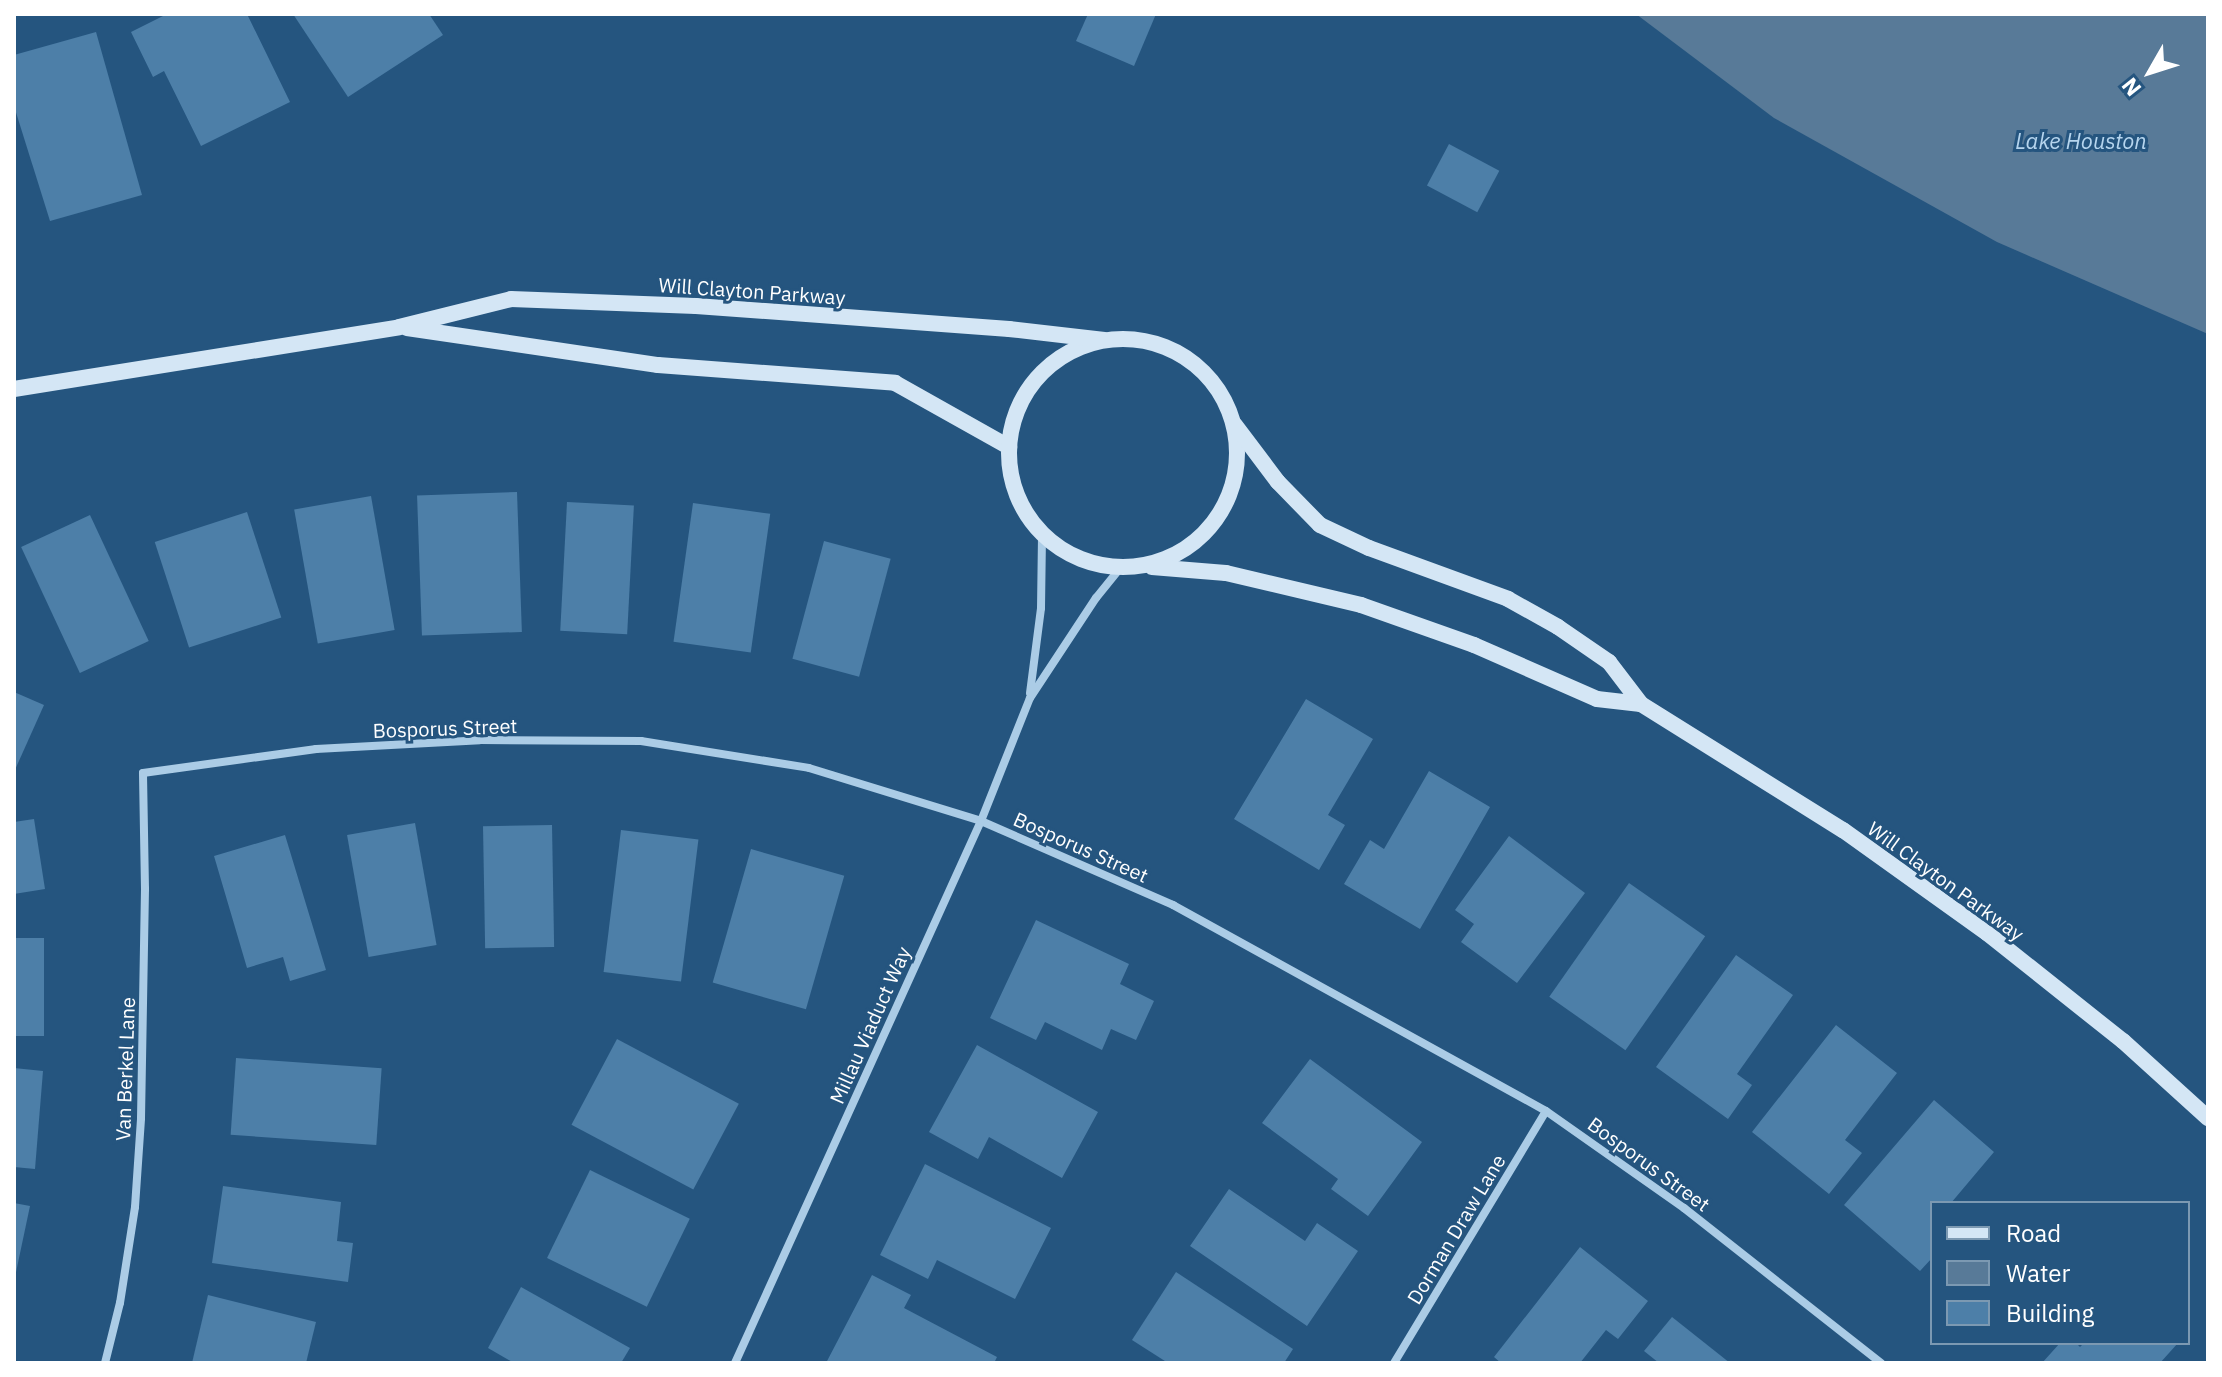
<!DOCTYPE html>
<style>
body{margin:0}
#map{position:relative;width:2222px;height:1377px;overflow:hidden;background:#25557f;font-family:"IBM Plex Sans",sans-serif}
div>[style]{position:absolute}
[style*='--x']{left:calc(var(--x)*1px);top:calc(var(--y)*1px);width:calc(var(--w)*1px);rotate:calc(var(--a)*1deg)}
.water>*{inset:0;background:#587a98}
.building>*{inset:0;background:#4d7fa8;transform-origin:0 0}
.street>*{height:8px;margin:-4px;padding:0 4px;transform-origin:4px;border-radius:4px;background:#abcce6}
.secondary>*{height:16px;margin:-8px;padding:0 8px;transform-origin:8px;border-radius:8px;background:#d4e6f5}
.secondary>.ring{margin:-8px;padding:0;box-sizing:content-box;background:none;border:16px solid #d4e6f5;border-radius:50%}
span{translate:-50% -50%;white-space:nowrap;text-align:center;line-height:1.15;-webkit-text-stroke:6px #25557f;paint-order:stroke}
.street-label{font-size:20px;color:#fff}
.water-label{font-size:22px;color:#b6d5ee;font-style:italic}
.frame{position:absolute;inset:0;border:16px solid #fff;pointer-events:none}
.legend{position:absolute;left:1930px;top:1201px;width:260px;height:144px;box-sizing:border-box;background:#25557f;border:2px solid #7c99b2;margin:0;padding:10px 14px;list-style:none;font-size:24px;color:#fff}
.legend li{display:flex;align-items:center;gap:16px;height:40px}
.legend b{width:40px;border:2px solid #7c99b2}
.north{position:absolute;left:2110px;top:32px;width:80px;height:80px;-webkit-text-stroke:6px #25557f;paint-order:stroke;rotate:231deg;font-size:22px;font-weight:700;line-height:32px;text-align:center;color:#fff}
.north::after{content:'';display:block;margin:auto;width:28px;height:36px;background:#fff;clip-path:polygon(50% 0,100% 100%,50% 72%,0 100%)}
</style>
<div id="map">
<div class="water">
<i style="clip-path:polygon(1636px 14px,2208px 14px,2208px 334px,1997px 242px,1774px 118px)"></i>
</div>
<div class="building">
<i style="clip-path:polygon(167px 14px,247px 14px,290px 102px,201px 146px,164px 71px,153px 77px,131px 32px)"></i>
<i style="clip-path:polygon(293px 14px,429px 14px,443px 35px,348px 97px)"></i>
<i style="clip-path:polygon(1088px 14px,1156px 14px,1134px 66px,1076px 41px)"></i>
<i style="clip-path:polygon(96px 32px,142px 195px,50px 221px,14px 106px,14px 55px)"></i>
<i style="left:1449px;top:144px;width:57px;height:47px;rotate:28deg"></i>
<i style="left:517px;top:492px;width:140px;height:100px;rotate:88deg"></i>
<i style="left:371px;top:496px;width:136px;height:78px;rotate:80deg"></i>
<i style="left:567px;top:502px;width:67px;height:129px;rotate:3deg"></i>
<i style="left:693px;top:503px;width:78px;height:140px;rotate:8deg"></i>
<i style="left:247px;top:512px;width:111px;height:97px;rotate:72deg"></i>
<i style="left:90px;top:515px;width:139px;height:76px;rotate:65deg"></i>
<i style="left:824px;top:541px;width:69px;height:122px;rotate:15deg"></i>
<i style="clip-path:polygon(14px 692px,44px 705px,14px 772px)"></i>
<i style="clip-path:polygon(1306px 699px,1373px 739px,1328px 815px,1345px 825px,1319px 870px,1234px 819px)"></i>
<i style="clip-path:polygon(1429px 771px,1490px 807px,1420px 929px,1344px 884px,1370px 840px,1384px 849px)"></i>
<i style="clip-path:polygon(34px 819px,45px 889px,14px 894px,14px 822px)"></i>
<i style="left:415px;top:823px;width:124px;height:69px;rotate:80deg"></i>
<i style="left:552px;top:825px;width:122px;height:69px;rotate:89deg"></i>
<i style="left:621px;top:830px;width:78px;height:143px;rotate:7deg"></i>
<i style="clip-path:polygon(285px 835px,326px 970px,290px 981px,283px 957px,247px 968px,214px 856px)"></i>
<i style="clip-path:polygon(1509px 836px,1585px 893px,1517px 983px,1461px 942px,1474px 924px,1455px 910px)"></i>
<i style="left:751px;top:849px;width:97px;height:139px;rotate:16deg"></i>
<i style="left:1629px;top:883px;width:93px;height:139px;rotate:35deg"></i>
<i style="clip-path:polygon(1036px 920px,1129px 964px,1120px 984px,1154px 1001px,1136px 1040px,1111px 1029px,1102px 1050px,1045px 1022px,1036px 1040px,990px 1018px)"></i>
<i style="left:14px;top:938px;width:30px;height:98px"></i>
<i style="clip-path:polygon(1736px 955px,1793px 995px,1737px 1074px,1752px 1085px,1728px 1119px,1656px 1067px)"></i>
<i style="clip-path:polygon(1836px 1025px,1897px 1073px,1845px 1140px,1862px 1153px,1829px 1194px,1752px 1132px)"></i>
<i style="left:617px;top:1039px;width:138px;height:97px;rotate:28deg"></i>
<i style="clip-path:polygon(977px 1045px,1098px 1112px,1062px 1178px,989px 1137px,978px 1159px,929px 1132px)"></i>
<i style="left:236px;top:1058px;width:146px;height:77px;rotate:4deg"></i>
<i style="clip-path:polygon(1310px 1059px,1422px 1142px,1368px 1216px,1331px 1189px,1338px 1179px,1262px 1123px)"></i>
<i style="clip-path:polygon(14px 1068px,43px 1071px,35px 1169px,14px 1167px)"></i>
<i style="clip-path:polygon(1934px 1100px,1994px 1152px,1951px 1203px,1932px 1203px,1932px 1258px,1920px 1271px,1844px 1205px)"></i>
<i style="clip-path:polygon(925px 1164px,1051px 1228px,1015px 1299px,937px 1260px,928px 1279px,880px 1255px)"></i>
<i style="left:590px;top:1170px;width:111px;height:98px;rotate:26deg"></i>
<i style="clip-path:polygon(223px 1186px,341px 1202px,337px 1241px,353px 1243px,348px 1282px,212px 1263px)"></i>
<i style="clip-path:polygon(1229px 1189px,1305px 1241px,1317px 1223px,1358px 1251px,1307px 1326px,1190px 1246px)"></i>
<i style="clip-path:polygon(14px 1203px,30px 1206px,15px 1277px,14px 1277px)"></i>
<i style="clip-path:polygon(1580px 1247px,1648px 1301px,1618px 1339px,1606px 1330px,1580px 1363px,1501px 1363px,1494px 1357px)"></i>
<i style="clip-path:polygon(1176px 1272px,1293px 1349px,1284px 1363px,1168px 1363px,1132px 1340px)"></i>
<i style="clip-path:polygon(872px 1275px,911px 1295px,904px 1308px,997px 1357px,994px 1363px,826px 1363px)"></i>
<i style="clip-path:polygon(521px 1287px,630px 1348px,621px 1363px,514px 1363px,488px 1348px)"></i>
<i style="clip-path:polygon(208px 1295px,316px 1322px,306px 1363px,192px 1363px)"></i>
<i style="clip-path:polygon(1672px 1317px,1730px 1363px,1659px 1363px,1644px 1351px)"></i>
<i style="clip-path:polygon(2060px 1343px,2076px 1343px,2080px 1347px,2084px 1343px,2178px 1343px,2160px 1363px,2042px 1363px)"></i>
</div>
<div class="street">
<i style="--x:1030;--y:693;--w:86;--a:-82.6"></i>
<i style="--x:1041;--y:608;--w:74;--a:-89.2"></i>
<i style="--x:105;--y:1363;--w:62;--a:-76"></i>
<i style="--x:120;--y:1303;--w:97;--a:-81.1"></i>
<i style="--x:135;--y:1207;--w:89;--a:-86.1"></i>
<i style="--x:141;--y:1118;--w:229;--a:-89"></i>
<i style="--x:145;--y:889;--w:116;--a:-91"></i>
<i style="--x:143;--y:773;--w:175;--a:-7.9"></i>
<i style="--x:316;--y:749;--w:164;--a:-3.1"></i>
<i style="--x:480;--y:740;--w:161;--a:0.4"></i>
<i style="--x:641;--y:741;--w:170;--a:9.1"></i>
<i style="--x:809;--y:768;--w:180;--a:17.1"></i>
<i style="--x:981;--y:821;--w:210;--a:23.6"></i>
<i style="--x:1173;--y:905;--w:426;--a:28.9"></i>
<i style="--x:1546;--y:1111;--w:169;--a:35.1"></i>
<i style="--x:1684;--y:1208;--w:251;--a:38.2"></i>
<i style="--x:735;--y:1363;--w:595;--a:-65.59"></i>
<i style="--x:981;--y:821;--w:132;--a:-68.3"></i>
<i style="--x:1030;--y:698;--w:120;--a:-56.6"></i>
<i style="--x:1096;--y:598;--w:36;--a:-51"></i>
<i style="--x:1394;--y:1363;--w:294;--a:-58.9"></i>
</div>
<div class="secondary">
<i style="--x:407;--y:328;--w:254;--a:8.4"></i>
<i style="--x:658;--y:365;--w:238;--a:4.3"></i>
<i style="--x:895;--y:383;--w:131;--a:29.3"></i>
<i class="ring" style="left:1009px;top:339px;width:212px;height:212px"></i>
<i style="--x:14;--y:389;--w:390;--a:-9.1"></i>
<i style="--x:399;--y:327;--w:115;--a:-14"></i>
<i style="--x:511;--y:299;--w:185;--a:2.2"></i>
<i style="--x:696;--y:306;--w:314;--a:4.2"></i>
<i style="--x:1009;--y:329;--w:96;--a:6.6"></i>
<i style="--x:1235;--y:425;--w:71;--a:53"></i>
<i style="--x:1278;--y:482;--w:60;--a:45.7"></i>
<i style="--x:1320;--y:525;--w:54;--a:25.1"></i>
<i style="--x:1369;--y:548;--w:148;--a:20.1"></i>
<i style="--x:1508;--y:599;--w:57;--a:29.2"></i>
<i style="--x:1558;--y:627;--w:62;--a:34.5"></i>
<i style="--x:1609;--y:662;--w:53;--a:52.7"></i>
<i style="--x:1641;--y:704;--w:238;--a:32"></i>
<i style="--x:1843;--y:830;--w:177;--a:35.6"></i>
<i style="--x:1987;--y:933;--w:174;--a:38.5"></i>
<i style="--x:2123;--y:1041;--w:115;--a:42.2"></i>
<i style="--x:1152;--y:567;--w:74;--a:4.6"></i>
<i style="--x:1226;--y:573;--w:139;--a:13.3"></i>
<i style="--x:1361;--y:605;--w:120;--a:19.5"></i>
<i style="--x:1474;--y:645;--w:134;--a:23.7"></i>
<i style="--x:1597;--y:699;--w:44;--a:6.5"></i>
</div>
<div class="street-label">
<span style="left:752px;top:291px;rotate:4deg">Will Clayton Parkway</span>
<span style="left:445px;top:728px;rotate:-2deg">Bosporus Street</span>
<span style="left:1081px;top:847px;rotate:24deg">Bosporus Street</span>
<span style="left:1946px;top:881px;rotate:36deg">Will Clayton Parkway</span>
<span style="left:870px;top:1025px;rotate:-66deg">Millau Viaduct Way</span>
<span style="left:125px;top:1069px;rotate:-88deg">Van Berkel Lane</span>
<span style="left:1649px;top:1164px;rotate:36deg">Bosporus Street</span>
<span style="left:1456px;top:1229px;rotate:-59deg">Dorman Draw Lane</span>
</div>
<div class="water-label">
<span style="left:2081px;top:141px">Lake Houston</span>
</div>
<div class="frame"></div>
<ul class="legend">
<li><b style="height:10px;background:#d4e6f5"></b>Road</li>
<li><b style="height:22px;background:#587a98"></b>Water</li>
<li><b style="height:22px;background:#4d7fa8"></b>Building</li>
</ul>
<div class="north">N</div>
</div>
